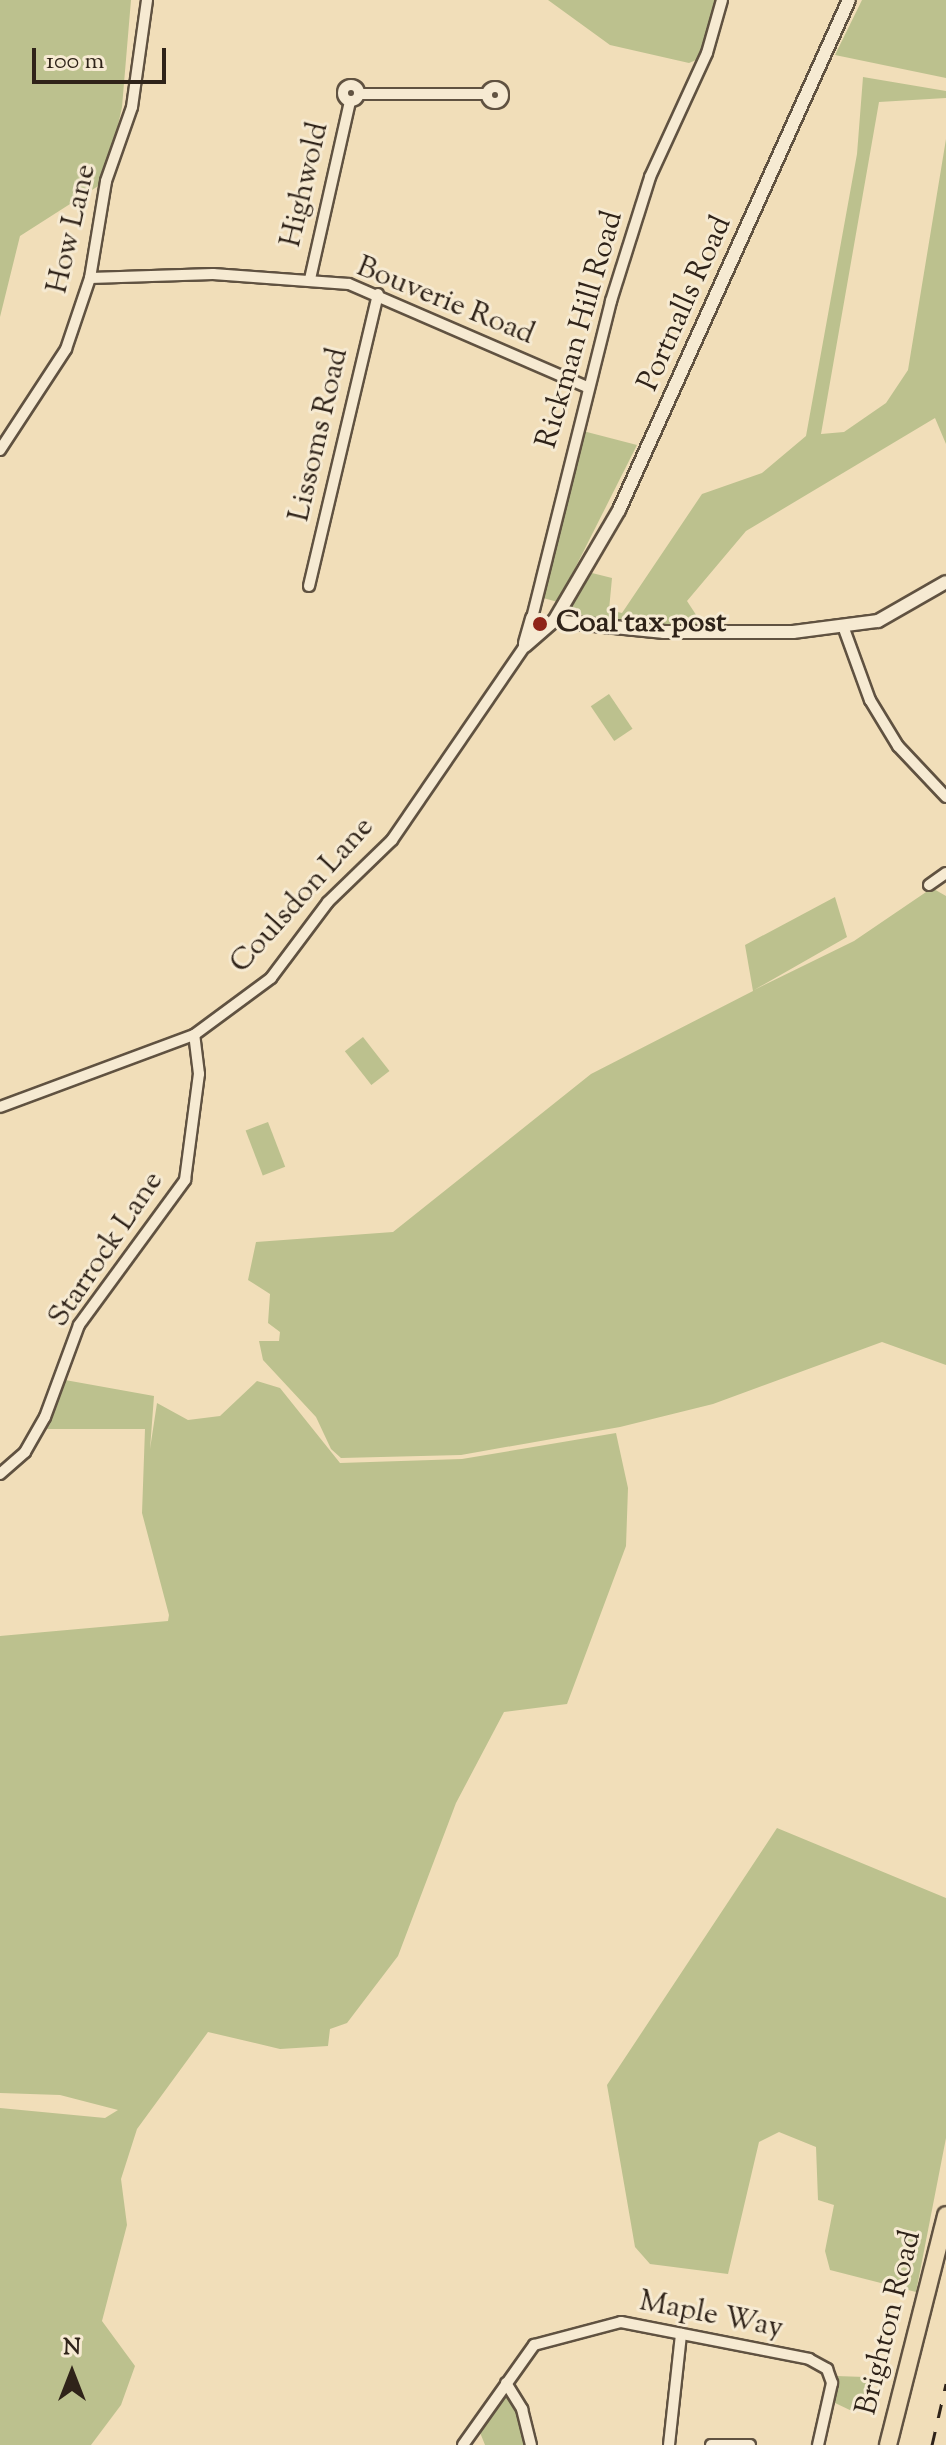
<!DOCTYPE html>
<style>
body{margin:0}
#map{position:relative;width:946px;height:2445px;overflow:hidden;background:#f1deb9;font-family:"Sorts Mill Goudy",serif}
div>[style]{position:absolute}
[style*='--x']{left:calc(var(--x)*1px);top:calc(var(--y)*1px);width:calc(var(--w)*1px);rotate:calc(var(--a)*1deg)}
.green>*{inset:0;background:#bcc18e;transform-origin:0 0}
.roads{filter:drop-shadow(2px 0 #605241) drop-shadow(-2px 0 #605241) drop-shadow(0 2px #605241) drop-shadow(0 -2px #605241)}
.minor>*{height:10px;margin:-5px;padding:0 5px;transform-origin:5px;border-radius:5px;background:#f6ead2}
.minor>.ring{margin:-5px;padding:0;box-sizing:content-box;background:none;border:10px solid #f6ead2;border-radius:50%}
.tertiary>*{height:12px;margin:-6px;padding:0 6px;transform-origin:6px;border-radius:6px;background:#f6ead2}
.trunk>*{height:16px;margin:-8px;padding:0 8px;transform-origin:8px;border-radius:8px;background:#f1deb9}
.rail>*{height:3px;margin-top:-1.5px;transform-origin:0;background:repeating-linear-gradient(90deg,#2f2319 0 14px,transparent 0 28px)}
.dots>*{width:22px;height:22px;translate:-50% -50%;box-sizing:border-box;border:4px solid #f6ead2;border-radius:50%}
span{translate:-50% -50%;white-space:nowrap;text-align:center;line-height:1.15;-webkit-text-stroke:6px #f6ead2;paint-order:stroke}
.street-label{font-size:30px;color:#2f2319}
.poi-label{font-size:30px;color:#2f2319;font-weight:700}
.left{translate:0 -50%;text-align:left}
.north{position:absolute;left:32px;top:2333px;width:80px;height:80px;-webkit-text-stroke:6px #f6ead2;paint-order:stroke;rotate:0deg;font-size:22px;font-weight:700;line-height:32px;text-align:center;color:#2f2319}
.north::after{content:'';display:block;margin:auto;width:28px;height:36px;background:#2f2319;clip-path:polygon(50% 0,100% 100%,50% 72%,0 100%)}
.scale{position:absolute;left:32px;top:48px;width:134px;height:36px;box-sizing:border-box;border:4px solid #2f2319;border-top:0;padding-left:10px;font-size:24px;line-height:28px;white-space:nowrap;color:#2f2319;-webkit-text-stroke:6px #f6ead2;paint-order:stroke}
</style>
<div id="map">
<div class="green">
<i style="clip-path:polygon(0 0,131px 0,122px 107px,106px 181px,20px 236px,0 317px)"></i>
<i style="clip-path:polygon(548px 0,715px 0,702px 48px,708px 55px,689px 63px,610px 45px)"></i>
<i style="clip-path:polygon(862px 0,946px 0,946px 78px,835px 55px)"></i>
<i style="clip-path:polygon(863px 77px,946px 91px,946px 98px,879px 102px,821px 434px,844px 432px,886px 403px,908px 370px,946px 139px,946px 444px,935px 418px,746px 531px,687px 601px,704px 627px,562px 616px,592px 573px,612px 578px,609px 610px,622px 613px,702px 494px,762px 473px,806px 436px,857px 154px)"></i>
<i style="clip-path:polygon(583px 431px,637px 445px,558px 602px,543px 598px)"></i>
<i style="left:609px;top:694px;width:42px;height:22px;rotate:56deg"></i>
<i style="clip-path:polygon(932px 888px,946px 896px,946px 1365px,882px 1342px,713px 1404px,620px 1427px,461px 1455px,341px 1458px,331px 1449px,316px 1417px,263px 1360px,259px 1341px,279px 1341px,280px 1332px,268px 1323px,270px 1294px,248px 1280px,256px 1242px,393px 1232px,591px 1074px,753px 991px,745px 945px,835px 897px,847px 937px,754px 990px,854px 941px)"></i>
<i style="left:363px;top:1037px;width:43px;height:23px;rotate:52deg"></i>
<i style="left:268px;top:1122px;width:48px;height:24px;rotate:69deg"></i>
<i style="clip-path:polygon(65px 1380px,154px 1396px,150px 1449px,157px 1403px,188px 1420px,220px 1416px,257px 1381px,280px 1388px,340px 1463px,462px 1459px,616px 1433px,628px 1488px,626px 1546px,567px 1704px,504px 1712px,456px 1803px,398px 1956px,347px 2023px,330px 2029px,328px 2046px,280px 2049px,208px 2032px,137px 2129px,121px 2179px,127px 2225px,102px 2321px,135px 2366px,121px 2405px,91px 2445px,0 2445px,0 2108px,105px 2118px,118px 2110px,60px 2095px,0 2093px,0 1636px,168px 1621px,169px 1615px,142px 1513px,145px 1429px,47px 1429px)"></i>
<i style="clip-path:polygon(777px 1828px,946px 1898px,946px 2138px,916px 2292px,830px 2270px,825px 2251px,834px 2205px,818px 2200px,816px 2147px,779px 2132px,759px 2142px,728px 2274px,650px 2264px,635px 2247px,607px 2085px)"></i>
<i style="clip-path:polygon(836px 2376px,865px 2377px,874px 2390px,854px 2412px,833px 2402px)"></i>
<i style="clip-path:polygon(504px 2393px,518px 2412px,526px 2445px,485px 2445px,479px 2430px)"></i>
</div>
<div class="roads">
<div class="minor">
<i class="ring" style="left:343px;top:85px;width:6px;height:6px"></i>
<i class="ring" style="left:487px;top:87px;width:6px;height:6px"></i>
<i style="--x:359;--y:94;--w:128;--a:0"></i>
<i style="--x:90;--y:278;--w:123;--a:-1.9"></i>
<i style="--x:213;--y:274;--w:136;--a:4.2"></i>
<i style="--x:349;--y:284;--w:259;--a:23.4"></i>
<i style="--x:310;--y:279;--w:182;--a:-77.3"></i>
<i style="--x:0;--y:450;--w:121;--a:-56.8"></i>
<i style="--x:66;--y:349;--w:75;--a:-71.3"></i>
<i style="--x:90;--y:278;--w:98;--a:-80.6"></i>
<i style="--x:106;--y:181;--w:78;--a:-70.6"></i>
<i style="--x:132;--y:107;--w:108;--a:-82"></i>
<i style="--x:309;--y:586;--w:300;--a:-76.7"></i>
<i style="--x:532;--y:618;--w:327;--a:-76"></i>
<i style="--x:611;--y:301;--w:130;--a:-72.5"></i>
<i style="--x:650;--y:177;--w:136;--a:-65.3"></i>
<i style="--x:707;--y:53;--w:55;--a:-74.2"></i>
<i style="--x:843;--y:626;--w:79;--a:70"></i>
<i style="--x:870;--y:700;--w:54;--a:58.7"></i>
<i style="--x:898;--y:746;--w:70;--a:46.7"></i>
<i style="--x:929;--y:885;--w:21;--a:-35"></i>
<i style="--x:0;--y:1107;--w:207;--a:-20.4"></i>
<i style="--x:194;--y:1035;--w:96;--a:-36.5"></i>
<i style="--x:271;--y:978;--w:95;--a:-53.1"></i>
<i style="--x:328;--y:902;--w:89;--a:-44.1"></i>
<i style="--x:392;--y:840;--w:235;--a:-55.6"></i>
<i style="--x:0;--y:1474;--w:33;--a:-41"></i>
<i style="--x:25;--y:1452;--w:40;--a:-60.3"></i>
<i style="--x:45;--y:1417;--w:98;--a:-69.7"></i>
<i style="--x:79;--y:1325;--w:180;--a:-53.8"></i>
<i style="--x:185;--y:1180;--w:107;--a:-82.5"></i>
<i style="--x:199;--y:1074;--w:39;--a:-97"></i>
<i style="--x:506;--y:2383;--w:31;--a:58"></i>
<i style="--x:522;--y:2409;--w:37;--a:76"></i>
<i style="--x:463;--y:2445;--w:123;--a:-54.6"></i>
<i style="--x:534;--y:2345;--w:90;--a:-14.8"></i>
<i style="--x:621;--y:2322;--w:192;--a:11.1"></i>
<i style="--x:809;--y:2359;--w:21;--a:29"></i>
<i style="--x:827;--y:2369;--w:15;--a:70"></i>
<i style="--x:832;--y:2383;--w:64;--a:102.7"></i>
<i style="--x:669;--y:2445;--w:112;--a:-83.8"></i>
<i style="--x:711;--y:2445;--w:39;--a:0"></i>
</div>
<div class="tertiary">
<i style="--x:554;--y:621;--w:111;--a:5.7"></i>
<i style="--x:664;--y:632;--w:129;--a:0"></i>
<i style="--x:793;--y:632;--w:86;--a:-7.4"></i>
<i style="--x:878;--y:621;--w:78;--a:-29.8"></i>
<i style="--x:525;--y:643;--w:26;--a:-74"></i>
<i style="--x:525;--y:646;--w:38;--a:-41"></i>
<i style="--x:554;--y:621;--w:129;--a:-59.6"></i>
<i style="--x:619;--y:510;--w:559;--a:-65.73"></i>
</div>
<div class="trunk">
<i style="--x:888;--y:2445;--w:237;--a:-75.8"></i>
</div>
</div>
<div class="rail">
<i style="--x:932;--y:2445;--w:63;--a:-77.1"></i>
</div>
<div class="dots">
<i style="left:540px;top:624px;background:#8f2418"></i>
</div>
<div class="street-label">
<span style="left:306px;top:185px;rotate:-77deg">Highwold</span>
<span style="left:73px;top:229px;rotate:-77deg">How Lane</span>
<span style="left:445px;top:302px;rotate:22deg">Bouverie Road</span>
<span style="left:686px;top:304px;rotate:-66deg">Portnalls Road</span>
<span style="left:581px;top:330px;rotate:-74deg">Rickman Hill Road</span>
<span style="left:320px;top:435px;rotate:-77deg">Lissoms Road</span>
<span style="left:303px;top:896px;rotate:-48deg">Coulsdon Lane</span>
<span style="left:107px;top:1250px;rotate:-56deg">Starrock Lane</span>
<span style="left:711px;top:2316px;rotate:11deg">Maple Way</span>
<span style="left:890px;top:2323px;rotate:-76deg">Brighton Road</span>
</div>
<div class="poi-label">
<span class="left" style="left:556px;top:624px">Coal tax post</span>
</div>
<div class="north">N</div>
<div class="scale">100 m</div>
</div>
